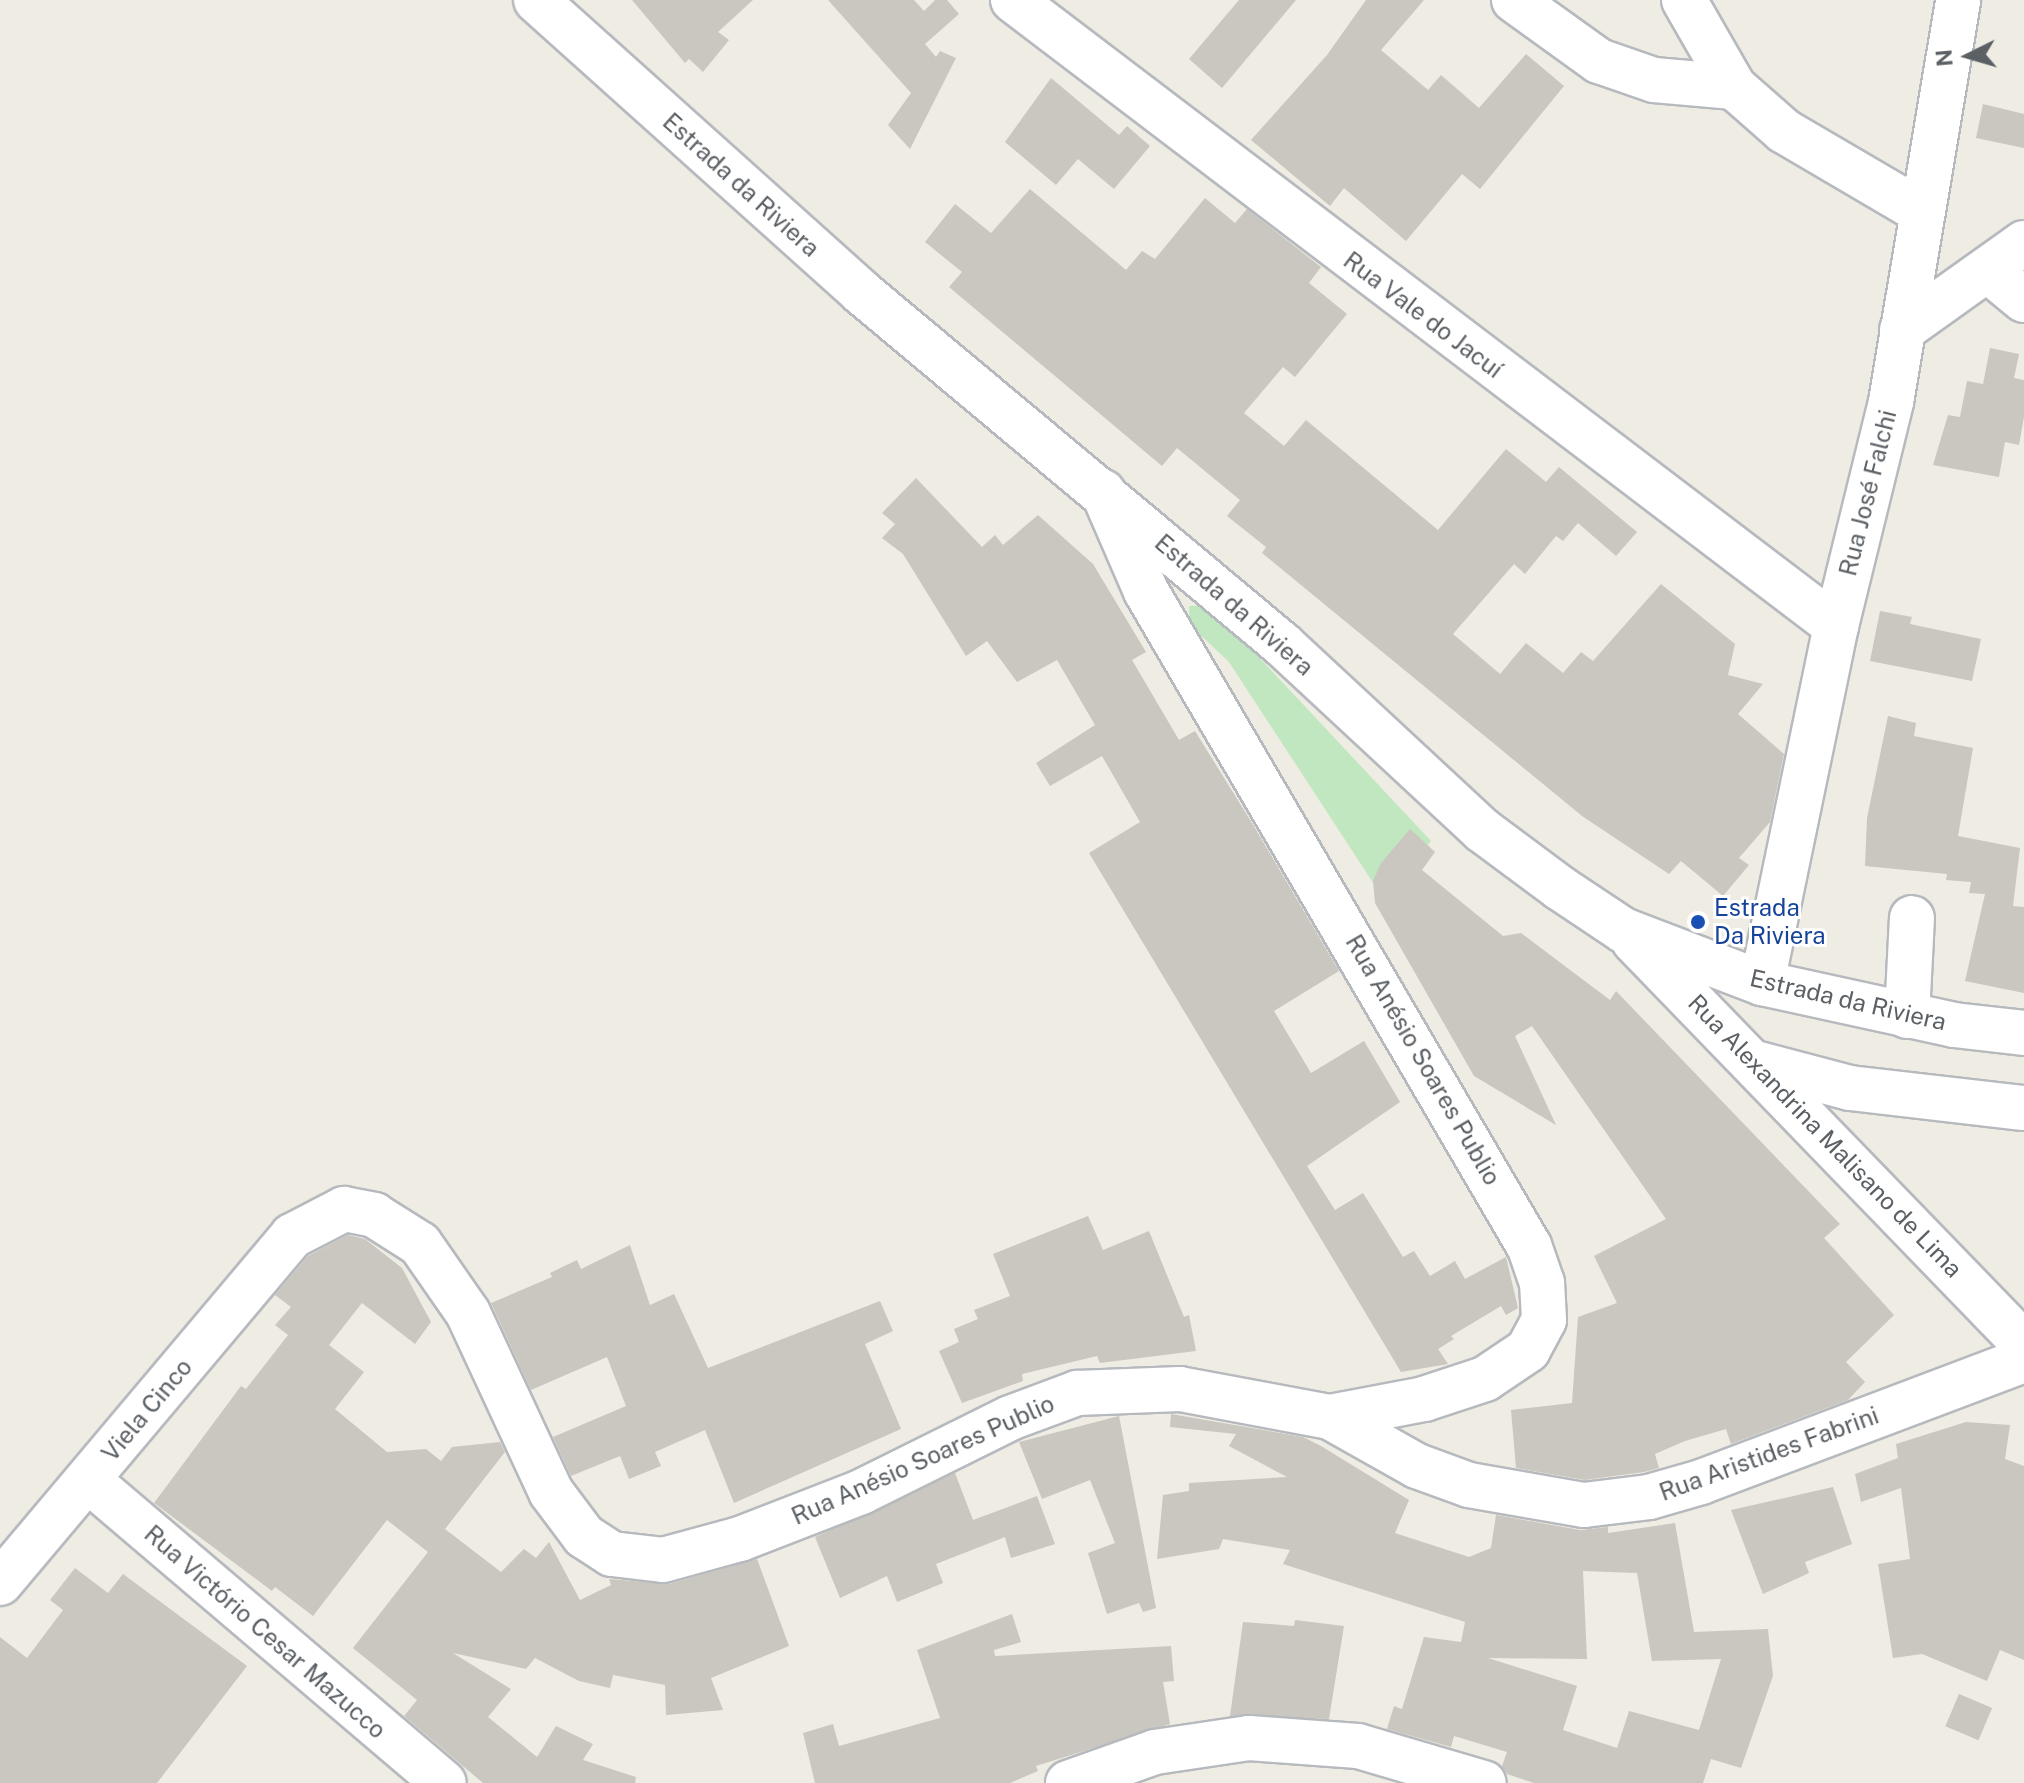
<!DOCTYPE html>
<meta charset="utf-8">
<style>
body{margin:0}
#map{position:relative;width:2024px;height:1783px;overflow:hidden;background:#efece3;font-family:"Public Sans",sans-serif}
div>[style]{position:absolute}
[style*='--x']{left:calc(var(--x)*1px);top:calc(var(--y)*1px);width:calc(var(--w)*1px);rotate:calc(var(--a)*1deg)}
.green>*{inset:0;background:#c0e7bf}
.building>*{inset:0;background:#cac6c0;transform-origin:0 0}
.roads{filter:drop-shadow(2px 0 #b6babe) drop-shadow(-2px 0 #b6babe) drop-shadow(0 2px #b6babe) drop-shadow(0 -2px #b6babe)}
.minor>*{height:44px;margin:-22px;padding:0 22px;transform-origin:22px;border-radius:22px;background:#fff}
.dots>*{width:22px;height:22px;translate:-50% -50%;box-sizing:border-box;border:4px solid #fff;border-radius:50%}
span{translate:-50% -50%;white-space:nowrap;text-align:center;line-height:1.15;-webkit-text-stroke:6px #fff;paint-order:stroke}
.street-label{font-size:24px;color:#5b6065}
.transit-label{font-size:24px;color:#164399}
.left{translate:0 -50%;text-align:left}
.north{position:absolute;left:1928px;top:16px;width:80px;height:80px;-webkit-text-stroke:6px #fff;paint-order:stroke;rotate:265deg;font-size:22px;font-weight:700;line-height:32px;text-align:center;color:#5b6065}
.north::after{content:'';display:block;margin:auto;width:28px;height:36px;background:#5b6065;clip-path:polygon(50% 0,100% 100%,50% 72%,0 100%)}
</style>
<div id="map">
<div class="green">
<i style="clip-path:polygon(1210px 605px,1431px 841px,1385px 901px,1229px 662px,1190px 625px,1189px 606px)"></i>
</div>
<div class="building">
<i style="clip-path:polygon(632px 0,753px 0,718px 32px,729px 40px,703px 72px,689px 59px,685px 63px)"></i>
<i style="clip-path:polygon(828px 0,914px 0,924px 11px,935px 0,947px 0,959px 14px,925px 44px,936px 57px,940px 51px,956px 58px,910px 149px,888px 125px,911px 93px)"></i>
<i style="clip-path:polygon(1239px 0,1296px 0,1222px 88px,1189px 59px)"></i>
<i style="clip-path:polygon(1366px 0,1424px 0,1381px 50px,1428px 90px,1441px 75px,1479px 108px,1526px 54px,1564px 86px,1480px 189px,1462px 174px,1406px 241px,1344px 188px,1330px 206px,1251px 140px,1327px 55px)"></i>
<i style="clip-path:polygon(1051px 78px,1119px 135px,1127px 126px,1150px 146px,1114px 189px,1078px 159px,1056px 185px,1005px 142px)"></i>
<i style="clip-path:polygon(1983px 104px,2024px 114px,2024px 148px,1976px 138px)"></i>
<i style="clip-path:polygon(1030px 189px,1126px 270px,1142px 251px,1155px 259px,1205px 198px,1235px 223px,1247px 209px,1321px 267px,1309px 283px,1347px 314px,1295px 377px,1283px 367px,1244px 413px,1284px 446px,1306px 420px,1438px 530px,1506px 449px,1546px 482px,1559px 467px,1637px 532px,1616px 556px,1578px 523px,1563px 541px,1556px 536px,1525px 574px,1514px 564px,1453px 634px,1500px 674px,1526px 643px,1563px 673px,1581px 652px,1593px 661px,1661px 584px,1735px 644px,1728px 675px,1763px 684px,1738px 714px,1784px 754px,1770px 822px,1739px 858px,1749px 865px,1723px 896px,1681px 861px,1669px 874px,1582px 816px,1262px 553px,1266px 547px,1227px 516px,1240px 500px,1177px 448px,1162px 466px,949px 287px,962px 272px,925px 242px,955px 204px,991px 233px)"></i>
<i style="clip-path:polygon(1990px 348px,2019px 354px,2014px 378px,2024px 380px,2024px 417px,2019px 445px,2005px 442px,1999px 477px,1933px 465px,1948px 415px,1960px 417px,1967px 381px,1983px 384px)"></i>
<i style="clip-path:polygon(916px 478px,982px 547px,995px 535px,1003px 545px,1038px 515px,1093px 564px,1146px 652px,1132px 660px,1179px 740px,1195px 731px,1252px 823px,1339px 971px,1274px 1011px,1311px 1073px,1364px 1041px,1400px 1102px,1307px 1166px,1335px 1210px,1363px 1193px,1403px 1257px,1414px 1251px,1430px 1276px,1455px 1261px,1465px 1279px,1506px 1257px,1518px 1308px,1506px 1315px,1501px 1306px,1451px 1336px,1454px 1339px,1438px 1349px,1448px 1364px,1401px 1372px,1089px 853px,1140px 822px,1102px 756px,1050px 786px,1036px 763px,1095px 725px,1057px 660px,1017px 682px,987px 641px,966px 656px,903px 554px,882px 538px,895px 524px,882px 513px)"></i>
<i style="clip-path:polygon(1880px 611px,1912px 617px,1910px 624px,1981px 639px,1972px 681px,1870px 661px)"></i>
<i style="clip-path:polygon(1888px 716px,1916px 723px,1914px 736px,1973px 748px,1958px 836px,2020px 848px,2013px 906px,2024px 907px,2024px 993px,1965px 981px,1985px 894px,1969px 893px,1971px 882px,1946px 880px,1947px 874px,1865px 866px,1867px 818px)"></i>
<i style="clip-path:polygon(1410px 829px,1435px 852px,1422px 870px,1503px 936px,1521px 933px,1610px 1000px,1616px 991px,1840px 1224px,1824px 1238px,1894px 1315px,1846px 1362px,1865px 1382px,1848px 1400px,1731px 1444px,1726px 1429px,1685px 1441px,1655px 1454px,1659px 1468px,1644px 1472px,1585px 1480px,1516px 1468px,1511px 1410px,1572px 1403px,1578px 1317px,1617px 1303px,1594px 1256px,1666px 1219px,1532px 1026px,1515px 1036px,1556px 1125px,1474px 1076px,1375px 903px,1373px 881px,1381px 863px)"></i>
<i style="clip-path:polygon(1088px 1216px,1103px 1250px,1149px 1231px,1184px 1317px,1189px 1315px,1196px 1351px,1100px 1363px,1097px 1356px,1022px 1374px,1023px 1381px,962px 1403px,939px 1351px,959px 1342px,954px 1329px,978px 1319px,974px 1310px,1010px 1296px,993px 1254px)"></i>
<i style="clip-path:polygon(348px 1235px,365px 1239px,402px 1268px,431px 1322px,415px 1344px,362px 1303px,329px 1345px,364px 1372px,335px 1409px,387px 1452px,426px 1449px,441px 1461px,452px 1447px,500px 1442px,505px 1452px,445px 1529px,501px 1572px,524px 1549px,536px 1558px,549px 1542px,580px 1600px,611px 1585px,609px 1579px,669px 1584px,757px 1559px,789px 1646px,711px 1678px,723px 1710px,666px 1715px,665px 1685px,613px 1675px,610px 1688px,579px 1681px,535px 1658px,526px 1669px,453px 1653px,511px 1689px,488px 1717px,537px 1757px,556px 1726px,593px 1744px,583px 1760px,636px 1777px,635px 1783px,483px 1783px,404px 1716px,417px 1700px,353px 1648px,428px 1552px,387px 1520px,313px 1616px,275px 1587px,272px 1591px,154px 1503px,241px 1386px,246px 1389px,288px 1335px,275px 1325px,291px 1307px,275px 1295px,308px 1256px)"></i>
<i style="clip-path:polygon(630px 1245px,650px 1305px,674px 1294px,708px 1368px,880px 1301px,893px 1331px,865px 1344px,901px 1429px,734px 1503px,705px 1430px,655px 1452px,661px 1466px,629px 1479px,620px 1456px,571px 1476px,553px 1437px,626px 1406px,607px 1357px,531px 1390px,491px 1303px,552px 1277px,550px 1273px,577px 1260px,581px 1269px)"></i>
<i style="clip-path:polygon(evenodd,1171px 1414px,1303px 1437px,1321px 1446px,1409px 1500px,1395px 1533px,1469px 1557px,1491px 1548px,1496px 1515px,1580px 1530px,1608px 1527px,1608px 1533px,1675px 1523px,1694px 1632px,1768px 1629px,1773px 1676px,1741px 1768px,1711px 1759px,1703px 1783px,1534px 1783px,1507px 1774px,1502px 1766px,1507px 1752px,1454px 1736px,1451px 1747px,1387px 1729px,1394px 1706px,1402px 1709px,1424px 1637px,1461px 1642px,1465px 1622px,1283px 1564px,1290px 1550px,1223px 1539px,1219px 1549px,1157px 1559px,1163px 1495px,1189px 1491px,1189px 1483px,1287px 1477px,1229px 1446px,1236px 1434px,1170px 1427px,1171px 1414px,1583px 1571px,1637px 1573px,1652px 1661px,1721px 1659px,1699px 1730px,1629px 1711px,1617px 1748px,1563px 1730px,1577px 1686px,1488px 1658px,1587px 1659px,1583px 1571px)"></i>
<i style="clip-path:polygon(1119px 1416px,1156px 1608px,1143px 1612px,1139px 1603px,1107px 1614px,1088px 1553px,1115px 1543px,1090px 1480px,1042px 1499px,1019px 1442px)"></i>
<i style="clip-path:polygon(1966px 1422px,2010px 1425px,2005px 1459px,2024px 1466px,2024px 1660px,2000px 1650px,1987px 1681px,1922px 1654px,1893px 1658px,1878px 1564px,1910px 1559px,1901px 1488px,1861px 1502px,1855px 1474px,1898px 1458px,1896px 1444px)"></i>
<i style="clip-path:polygon(955px 1473px,973px 1520px,1037px 1496px,1055px 1544px,1011px 1558px,1005px 1537px,936px 1564px,943px 1583px,897px 1602px,887px 1576px,840px 1598px,815px 1537px)"></i>
<i style="clip-path:polygon(1833px 1487px,1852px 1544px,1805px 1562px,1809px 1573px,1763px 1594px,1731px 1510px)"></i>
<i style="clip-path:polygon(75px 1568px,108px 1593px,123px 1574px,247px 1666px,157px 1783px,0 1783px,0 1637px,27px 1658px,63px 1610px,50px 1600px)"></i>
<i style="clip-path:polygon(1012px 1614px,1021px 1642px,994px 1650px,995px 1656px,1171px 1646px,1174px 1681px,1163px 1682px,1170px 1724px,1036px 1766px,1038px 1771px,1010px 1783px,815px 1783px,803px 1733px,833px 1724px,839px 1746px,940px 1718px,917px 1650px)"></i>
<i style="clip-path:polygon(1295px 1620px,1344px 1626px,1329px 1719px,1230px 1716px,1243px 1622px,1294px 1626px)"></i>
<i style="left:1959px;top:1694px;width:36px;height:35px;rotate:23deg"></i>
</div>
<div class="roads">
<div class="minor">
<i style="--x:536;--y:0;--w:437;--a:41.9"></i>
<i style="--x:861;--y:292;--w:550;--a:39.91"></i>
<i style="--x:1283;--y:645;--w:272;--a:42.9"></i>
<i style="--x:1482;--y:830;--w:97;--a:36.6"></i>
<i style="--x:1560;--y:888;--w:76;--a:33.7"></i>
<i style="--x:1623;--y:930;--w:149;--a:20.9"></i>
<i style="--x:1762;--y:983;--w:197;--a:12.3"></i>
<i style="--x:1954;--y:1025;--w:70;--a:6.5"></i>
<i style="--x:1013;--y:0;--w:1034;--a:37.26"></i>
<i style="--x:1514;--y:0;--w:105;--a:35.7"></i>
<i style="--x:1599;--y:61;--w:58;--a:19.1"></i>
<i style="--x:1654;--y:80;--w:80;--a:5"></i>
<i style="--x:1684;--y:0;--w:100;--a:60.1"></i>
<i style="--x:1734;--y:87;--w:67;--a:41.3"></i>
<i style="--x:1784;--y:131;--w:160;--a:30.4"></i>
<i style="--x:1990;--y:272;--w:44;--a:39.5"></i>
<i style="--x:1902;--y:330;--w:150;--a:-35.5"></i>
<i style="--x:1634;--y:941;--w:561;--a:45.94"></i>
<i style="--x:1762;--y:983;--w:365;--a:-78.3"></i>
<i style="--x:1836;--y:626;--w:231;--a:-76.2"></i>
<i style="--x:1891;--y:402;--w:408;--a:-80.5"></i>
<i style="--x:1907;--y:1016;--w:98;--a:-87.1"></i>
<i style="--x:1759;--y:1064;--w:94;--a:14.8"></i>
<i style="--x:1850;--y:1088;--w:175;--a:6.6"></i>
<i style="--x:1330;--y:1417;--w:100;--a:29.4"></i>
<i style="--x:1417;--y:1466;--w:55;--a:20.1"></i>
<i style="--x:1469;--y:1485;--w:117;--a:9.9"></i>
<i style="--x:1584;--y:1505;--w:65;--a:-7"></i>
<i style="--x:1649;--y:1497;--w:54;--a:-16.1"></i>
<i style="--x:1701;--y:1482;--w:345;--a:-20.7"></i>
<i style="--x:88;--y:1480;--w:467;--a:40.4"></i>
<i style="--x:0;--y:1583;--w:454;--a:-49.9"></i>
<i style="--x:292;--y:1236;--w:59;--a:-27.4"></i>
<i style="--x:344;--y:1209;--w:31;--a:11"></i>
<i style="--x:374;--y:1215;--w:54;--a:32.2"></i>
<i style="--x:420;--y:1244;--w:84;--a:55.2"></i>
<i style="--x:468;--y:1313;--w:197;--a:65.1"></i>
<i style="--x:551;--y:1492;--w:55;--a:53.1"></i>
<i style="--x:584;--y:1536;--w:33;--a:33"></i>
<i style="--x:612;--y:1554;--w:51;--a:6.7"></i>
<i style="--x:663;--y:1560;--w:80;--a:-15.3"></i>
<i style="--x:740;--y:1539;--w:130;--a:-21.2"></i>
<i style="--x:861;--y:1492;--w:166;--a:-26.4"></i>
<i style="--x:1010;--y:1418;--w:72;--a:-20.5"></i>
<i style="--x:1077;--y:1393;--w:103;--a:-2.2"></i>
<i style="--x:1180;--y:1389;--w:153;--a:10.6"></i>
<i style="--x:1330;--y:1417;--w:96;--a:-10.8"></i>
<i style="--x:1424;--y:1399;--w:64;--a:-18.2"></i>
<i style="--x:1485;--y:1379;--w:52;--a:-34"></i>
<i style="--x:1528;--y:1350;--w:34;--a:-62"></i>
<i style="--x:1544;--y:1320;--w:37;--a:-93"></i>
<i style="--x:1542;--y:1283;--w:39;--a:-109"></i>
<i style="--x:1529;--y:1246;--w:759;--a:-120.32"></i>
<i style="--x:1146;--y:591;--w:108;--a:-113.5"></i>
<i style="--x:1068;--y:1783;--w:92;--a:-19.6"></i>
<i style="--x:1155;--y:1752;--w:95;--a:-8.5"></i>
<i style="--x:1249;--y:1738;--w:109;--a:4.2"></i>
<i style="--x:1358;--y:1746;--w:131;--a:16.4"></i>
</div>
</div>
<div class="dots">
<i style="left:1698px;top:922px;background:#1a4fb4"></i>
</div>
<div class="street-label">
<span style="left:741px;top:185px;rotate:42deg">Estrada da Riviera</span>
<span style="left:1423px;top:315px;rotate:37deg">Rua Vale do Jacuí</span>
<span style="left:1868px;top:493px;rotate:-76deg">Rua José Falchi</span>
<span style="left:1234px;top:605px;rotate:41deg">Estrada da Riviera</span>
<span style="left:1848px;top:1000px;rotate:13deg">Estrada da Riviera</span>
<span style="left:1423px;top:1060px;rotate:60deg">Rua Anésio Soares Publio</span>
<span style="left:1825px;top:1136px;rotate:46deg">Rua Alexandrina Malisano de Lima</span>
<span style="left:147px;top:1410px;rotate:-50deg">Viela Cinco</span>
<span style="left:1769px;top:1454px;rotate:-20deg">Rua Aristides Fabrini</span>
<span style="left:923px;top:1460px;rotate:-24deg">Rua Anésio Soares Publio</span>
<span style="left:265px;top:1632px;rotate:41deg">Rua Victório Cesar Mazucco</span>
</div>
<div class="transit-label">
<span class="left" style="left:1714px;top:922px">Estrada<br>Da Riviera</span>
</div>
<div class="north">N</div>
</div>
